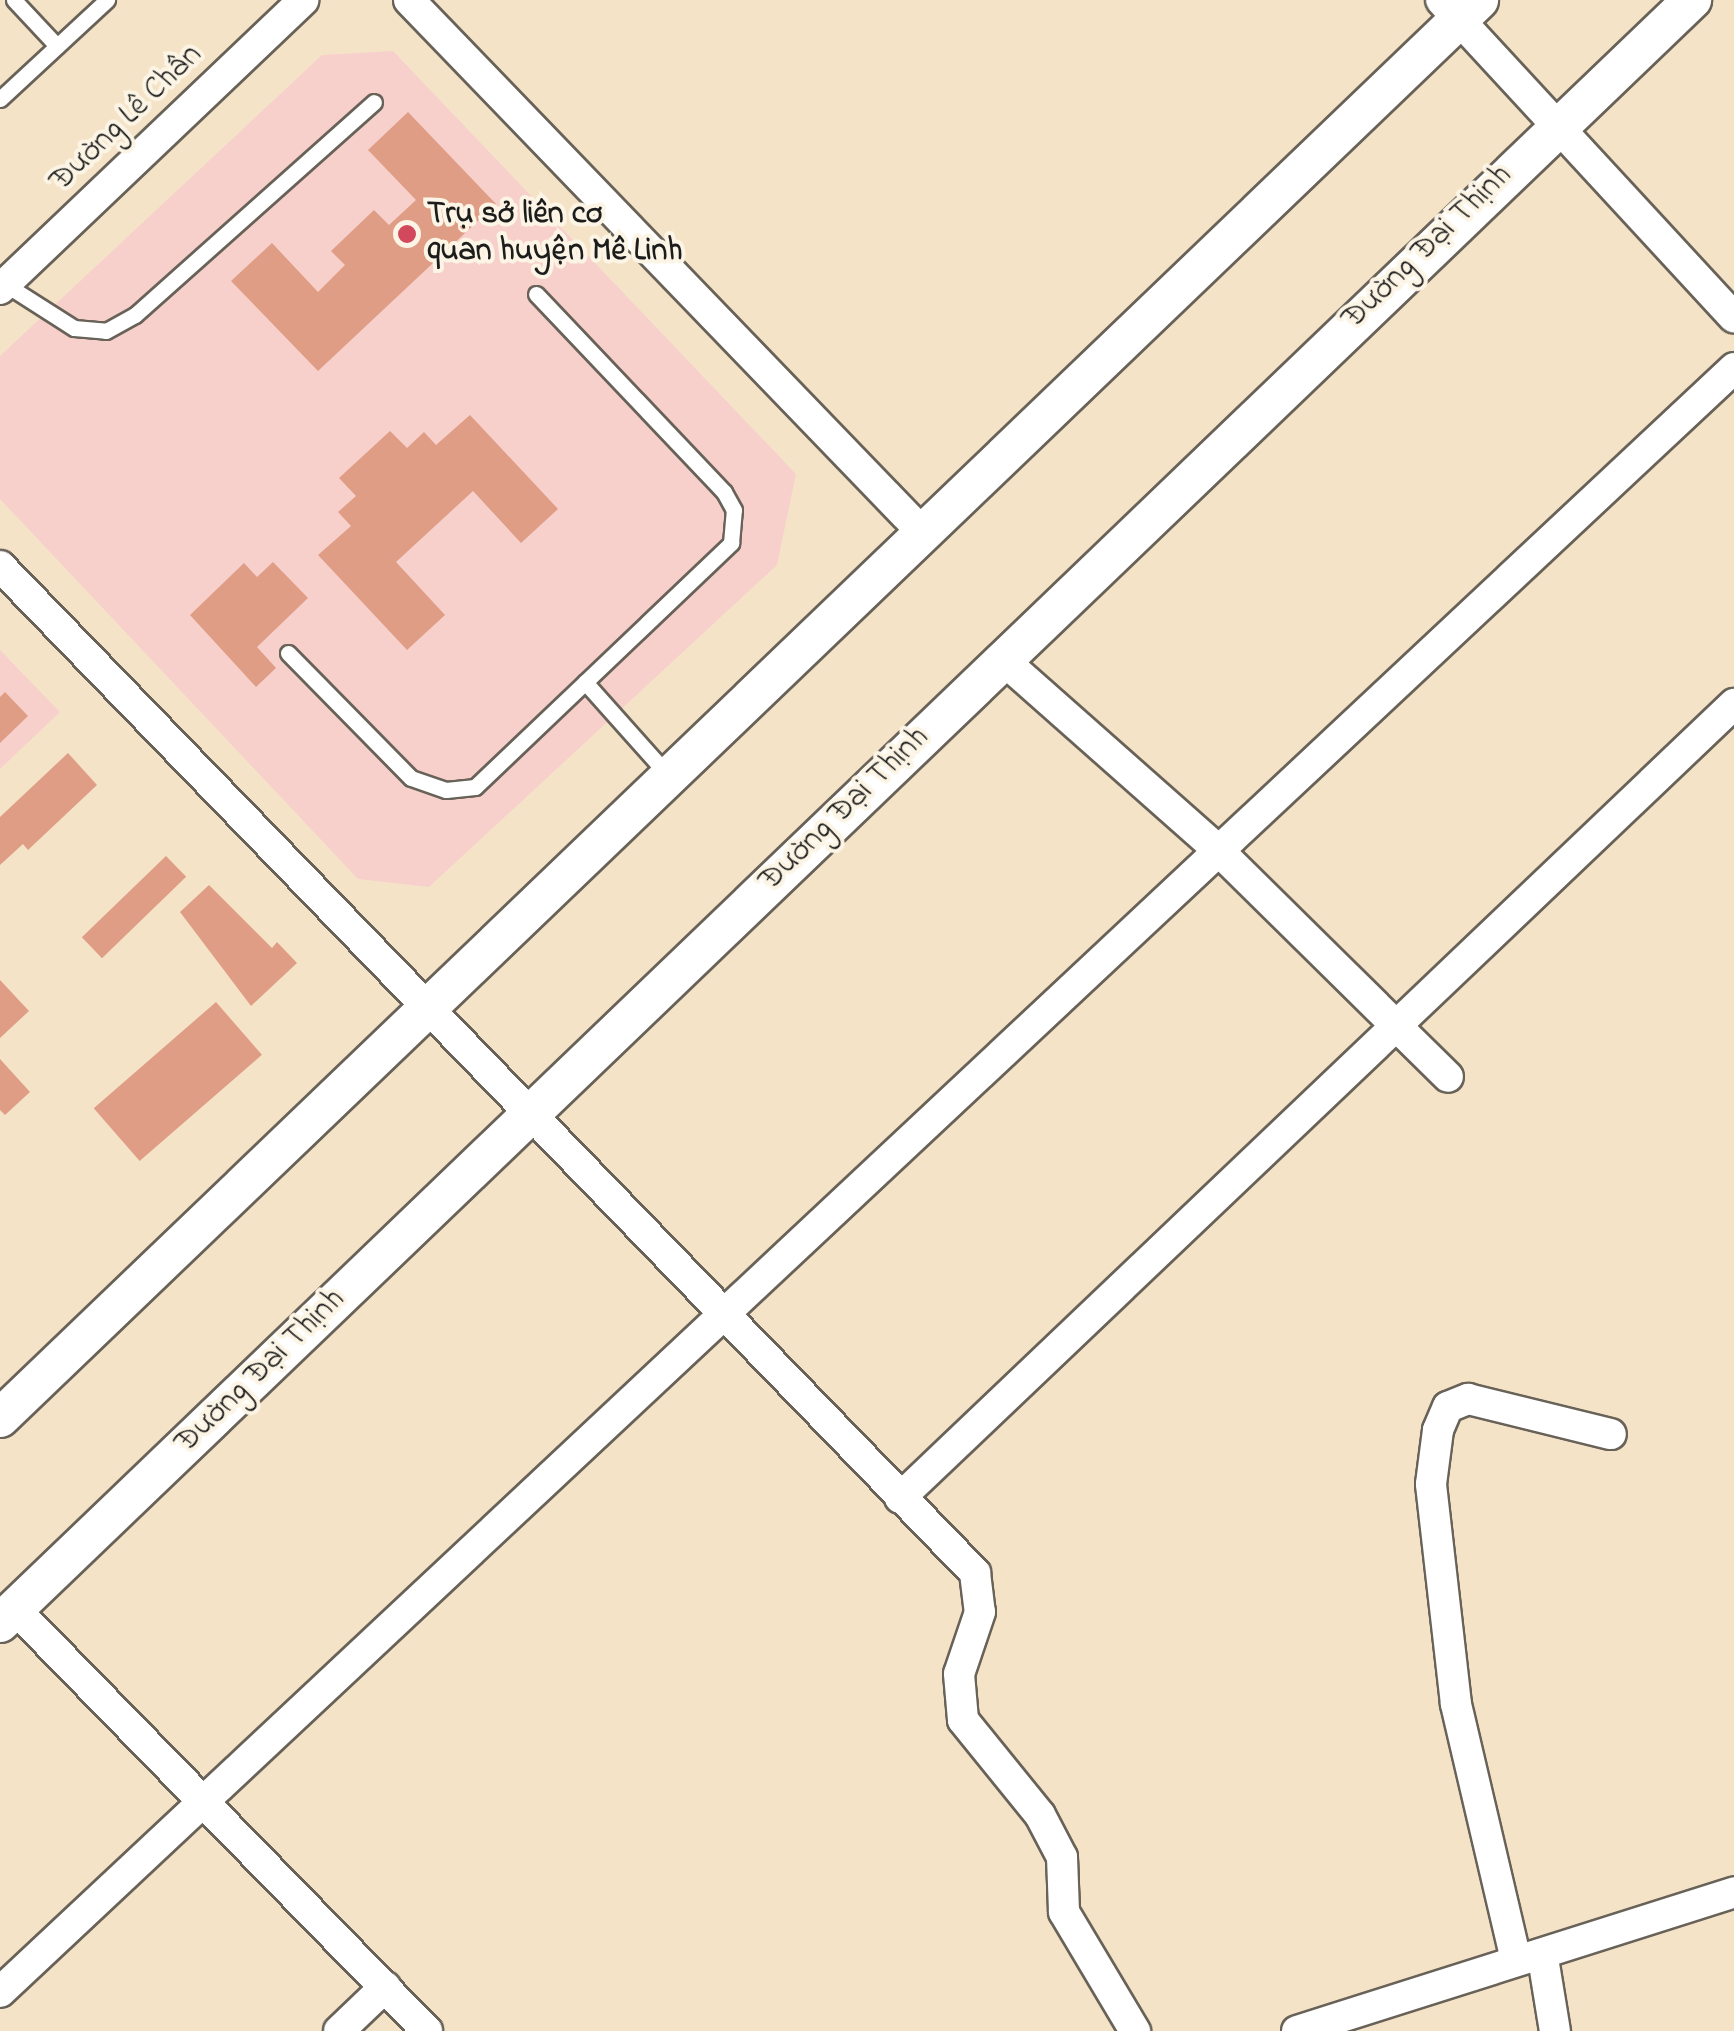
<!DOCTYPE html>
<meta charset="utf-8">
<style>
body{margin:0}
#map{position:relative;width:1734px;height:2031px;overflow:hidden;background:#f5e3c8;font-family:"Indie Flower",sans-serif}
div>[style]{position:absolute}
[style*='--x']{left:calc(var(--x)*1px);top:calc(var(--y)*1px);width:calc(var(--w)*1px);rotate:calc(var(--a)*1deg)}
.built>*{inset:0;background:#f7d0cc}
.building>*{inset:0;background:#df9d85;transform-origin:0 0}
.roads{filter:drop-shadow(2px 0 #686258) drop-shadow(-2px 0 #686258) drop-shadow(0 2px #686258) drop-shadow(0 -2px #686258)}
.service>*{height:15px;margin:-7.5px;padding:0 7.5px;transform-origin:7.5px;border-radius:7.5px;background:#fff}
.minor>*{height:30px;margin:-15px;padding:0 15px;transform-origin:15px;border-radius:15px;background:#fff}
.tertiary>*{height:38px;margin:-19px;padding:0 19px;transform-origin:19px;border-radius:19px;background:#fff}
.dots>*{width:28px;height:28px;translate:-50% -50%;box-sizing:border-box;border:5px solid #fcf5e5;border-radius:50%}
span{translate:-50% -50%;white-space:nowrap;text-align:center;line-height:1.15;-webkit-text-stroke:8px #fcf5e5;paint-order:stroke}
.street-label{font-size:32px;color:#1c1c1c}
.poi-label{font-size:32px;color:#1c1c1c;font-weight:700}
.left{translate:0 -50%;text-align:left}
</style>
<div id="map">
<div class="built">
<i style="clip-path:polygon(393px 51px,796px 474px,777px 565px,429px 887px,358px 879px,0 499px,0 356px,322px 55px)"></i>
<i style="clip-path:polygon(0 650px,60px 712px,0 769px)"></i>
</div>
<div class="building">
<i style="clip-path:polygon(408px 112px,496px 204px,318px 371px,231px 281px,272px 243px,318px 292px,345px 265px,331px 251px,374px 210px,389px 225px,416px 200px,368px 150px)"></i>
<i style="clip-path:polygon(470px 415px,558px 509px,521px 543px,473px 491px,396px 562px,445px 615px,407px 650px,318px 555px,351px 526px,338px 512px,356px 496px,339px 478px,390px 431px,407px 448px,424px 432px,436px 445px)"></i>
<i style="clip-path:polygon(273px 562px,308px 598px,257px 647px,276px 668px,256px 687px,190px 615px,244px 563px,257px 577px)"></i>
<i style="clip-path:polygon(5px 692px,28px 716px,0 743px,0 697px)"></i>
<i style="clip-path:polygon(68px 753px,97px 785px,28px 850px,23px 844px,0 865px,0 817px)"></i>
<i style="left:166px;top:856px;width:29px;height:117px;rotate:46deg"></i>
<i style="clip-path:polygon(209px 885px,272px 948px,277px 942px,297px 963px,251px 1006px,180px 912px)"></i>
<i style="clip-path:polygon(0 980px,29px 1011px,0 1038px)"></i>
<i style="left:216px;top:1002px;width:70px;height:162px;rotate:49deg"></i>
<i style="clip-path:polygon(0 1059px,30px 1092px,5px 1115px,0 1110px)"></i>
</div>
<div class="roads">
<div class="service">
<i style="--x:14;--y:0;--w:63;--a:46.9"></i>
<i style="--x:0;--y:99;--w:146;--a:-42.8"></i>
<i style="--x:5;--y:284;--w:82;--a:32.5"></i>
<i style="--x:74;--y:328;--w:32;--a:5"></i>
<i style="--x:106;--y:331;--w:33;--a:-29"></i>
<i style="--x:135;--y:315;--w:320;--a:-41.7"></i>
<i style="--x:288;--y:653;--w:175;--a:45.5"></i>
<i style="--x:411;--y:778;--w:37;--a:19"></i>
<i style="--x:446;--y:790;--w:29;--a:-6"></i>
<i style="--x:475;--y:787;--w:354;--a:-43.6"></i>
<i style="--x:731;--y:543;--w:33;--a:-85"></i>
<i style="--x:734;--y:510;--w:21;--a:-119"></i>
<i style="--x:724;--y:492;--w:273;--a:-133.5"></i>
<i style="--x:585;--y:682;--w:125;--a:48.3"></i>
</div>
<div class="minor">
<i style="--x:409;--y:0;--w:740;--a:46.04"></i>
<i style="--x:1441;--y:0;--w:432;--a:47.3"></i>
<i style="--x:0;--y:289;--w:419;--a:-43.6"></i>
<i style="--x:0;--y:566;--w:1402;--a:45.92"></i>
<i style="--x:975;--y:1573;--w:39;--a:83"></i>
<i style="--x:980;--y:1612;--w:65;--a:108.7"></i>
<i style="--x:959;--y:1674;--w:46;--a:85"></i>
<i style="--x:963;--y:1720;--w:122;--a:51"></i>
<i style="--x:1040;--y:1815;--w:47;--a:62.4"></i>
<i style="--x:1062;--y:1857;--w:55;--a:87.9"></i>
<i style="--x:1064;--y:1912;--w:139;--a:59.2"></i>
<i style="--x:1001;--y:658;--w:293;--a:41.5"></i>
<i style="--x:1220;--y:852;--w:320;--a:44.6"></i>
<i style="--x:900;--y:1498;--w:1152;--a:-43.59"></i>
<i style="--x:15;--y:1609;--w:590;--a:45.69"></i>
<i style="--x:1543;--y:1958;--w:74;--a:80.7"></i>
<i style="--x:1516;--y:1960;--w:263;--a:-103.2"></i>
<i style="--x:1456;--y:1704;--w:221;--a:-96.5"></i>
<i style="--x:1431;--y:1484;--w:54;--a:-82.6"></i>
<i style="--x:1438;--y:1430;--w:25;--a:-67"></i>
<i style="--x:1448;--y:1407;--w:22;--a:-22"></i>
<i style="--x:1468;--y:1399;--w:147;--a:13.8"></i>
<i style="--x:0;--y:1992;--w:2376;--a:-43.12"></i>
<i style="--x:339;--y:2031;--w:64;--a:-43.7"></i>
<i style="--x:1297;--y:2031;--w:459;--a:-17.6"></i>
</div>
<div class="tertiary">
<i style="--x:0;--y:1418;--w:2049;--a:-43.79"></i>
<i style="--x:0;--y:1623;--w:2345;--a:-43.81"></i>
</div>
</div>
<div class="dots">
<i style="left:407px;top:234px;background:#d1495b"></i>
</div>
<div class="street-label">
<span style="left:127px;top:119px;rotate:-44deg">Đường Lê Chân</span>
<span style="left:1428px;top:248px;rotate:-44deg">Đường Đại Thịnh</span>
<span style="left:845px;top:810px;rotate:-44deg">Đường Đại Thịnh</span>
<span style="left:261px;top:1372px;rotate:-44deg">Đường Đại Thịnh</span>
</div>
<div class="poi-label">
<span class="left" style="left:427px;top:234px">Trụ sở liên cơ<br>quan huyện Mê Linh</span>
</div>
</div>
